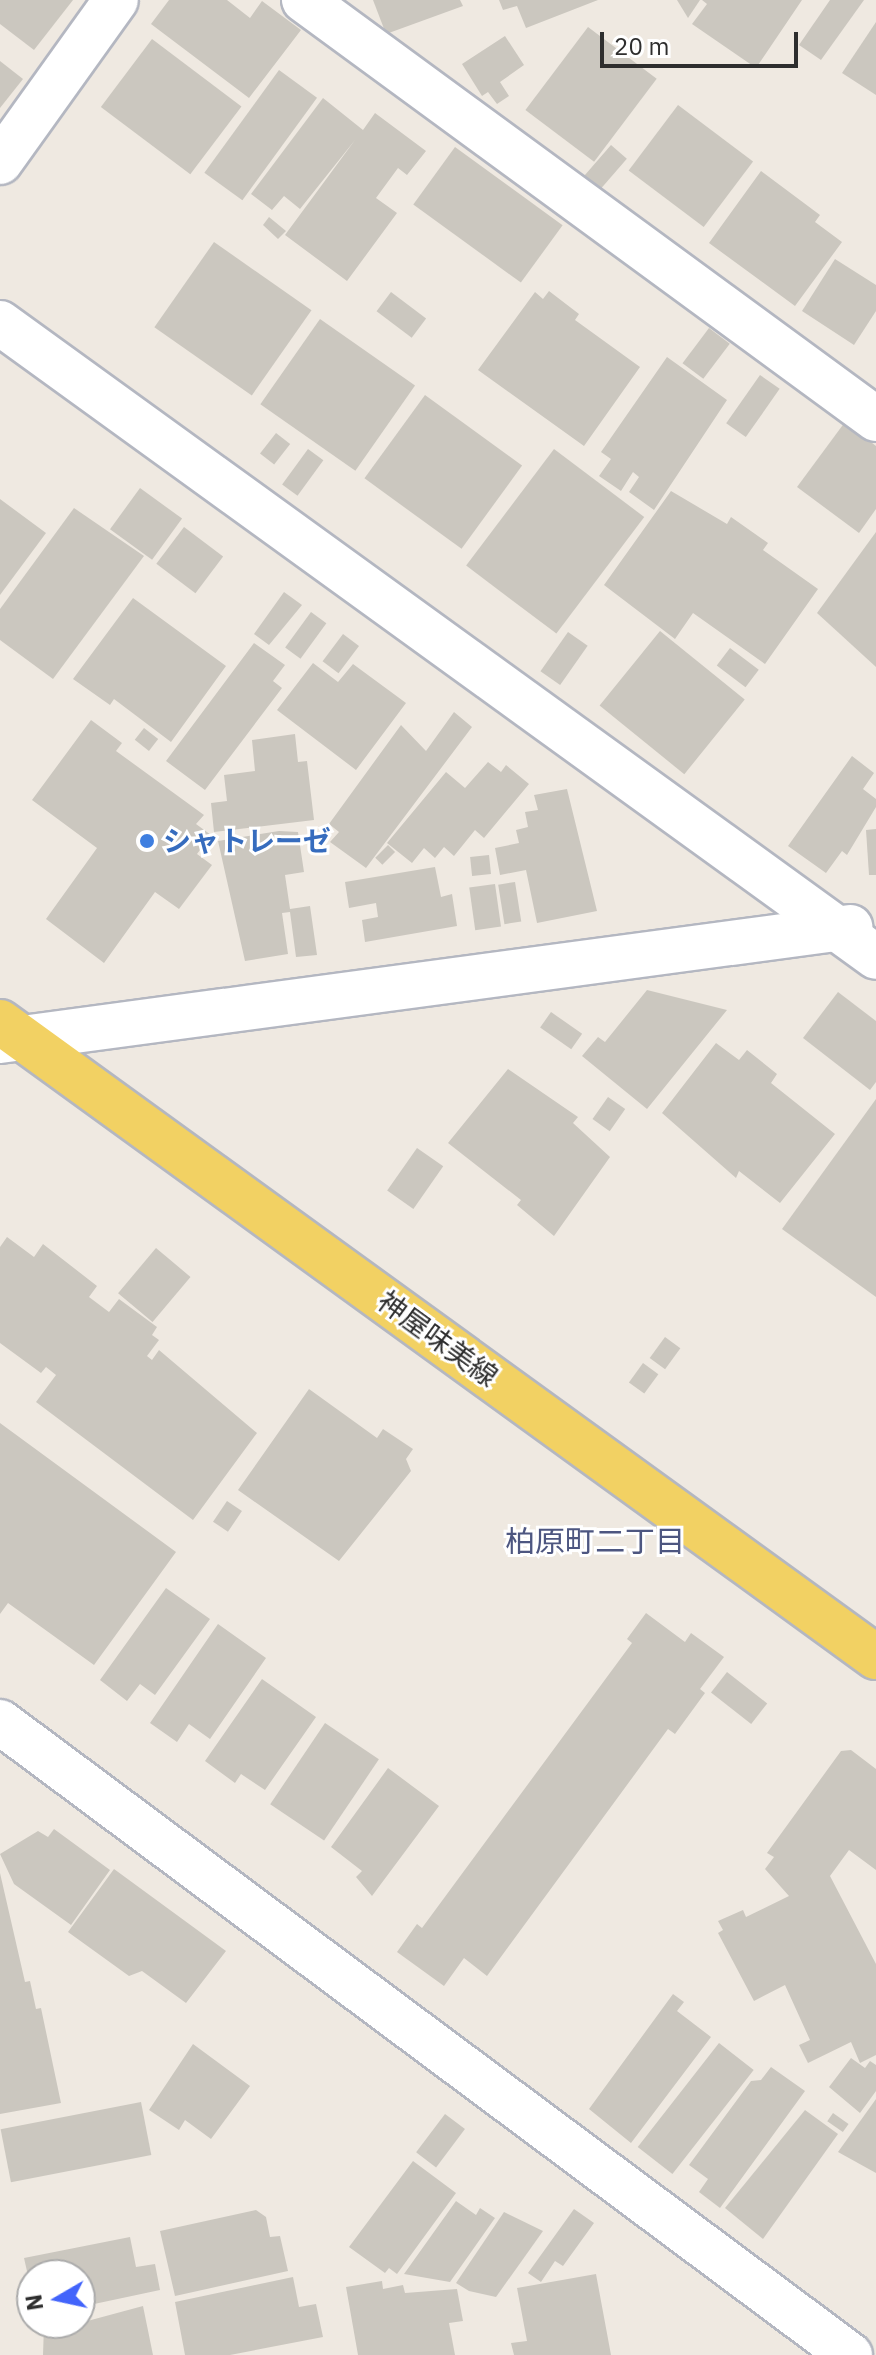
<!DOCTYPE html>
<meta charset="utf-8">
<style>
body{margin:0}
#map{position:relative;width:876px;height:2355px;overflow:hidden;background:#efe9e1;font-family:"IBM Plex Sans","Noto Sans JP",sans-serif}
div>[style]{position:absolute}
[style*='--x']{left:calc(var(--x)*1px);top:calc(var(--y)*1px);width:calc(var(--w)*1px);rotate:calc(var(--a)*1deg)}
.building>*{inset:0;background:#cbc7bf;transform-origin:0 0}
.roads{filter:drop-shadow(2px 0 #b4b7c1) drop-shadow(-2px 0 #b4b7c1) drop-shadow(0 2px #b4b7c1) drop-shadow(0 -2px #b4b7c1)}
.minor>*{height:44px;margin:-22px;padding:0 22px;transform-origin:22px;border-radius:22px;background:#fff}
.major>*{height:44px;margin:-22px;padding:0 22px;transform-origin:22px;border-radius:22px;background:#f2d163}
.dots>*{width:22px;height:22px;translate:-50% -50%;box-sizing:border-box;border:4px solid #fff;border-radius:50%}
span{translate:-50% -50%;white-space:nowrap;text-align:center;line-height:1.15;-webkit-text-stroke:6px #fff;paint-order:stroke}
.shop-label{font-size:28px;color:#366cbe;font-weight:700}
.left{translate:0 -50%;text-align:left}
.street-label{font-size:28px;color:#2e2e2e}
.neighbourhood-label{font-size:30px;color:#4d5680}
.north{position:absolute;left:16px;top:2259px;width:80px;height:80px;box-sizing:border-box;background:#fff;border:2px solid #ababab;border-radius:50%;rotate:261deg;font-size:22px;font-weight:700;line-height:32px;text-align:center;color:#2e2e2e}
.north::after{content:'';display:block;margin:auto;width:28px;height:36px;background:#4264fb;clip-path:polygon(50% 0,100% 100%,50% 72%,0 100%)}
.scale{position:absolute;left:600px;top:32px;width:198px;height:36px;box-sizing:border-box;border:4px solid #2e2e2e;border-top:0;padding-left:10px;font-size:24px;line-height:28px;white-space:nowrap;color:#2e2e2e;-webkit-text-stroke:6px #fff;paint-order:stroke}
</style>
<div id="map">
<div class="building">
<i style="clip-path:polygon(0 0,73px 0,34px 50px,0 24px)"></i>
<i style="clip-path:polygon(169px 0,227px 0,250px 18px,262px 1px,301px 30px,249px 98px,151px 24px)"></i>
<i style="clip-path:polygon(373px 0,460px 0,463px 6px,386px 34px)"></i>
<i style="clip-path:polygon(499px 0,598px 0,526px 28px,517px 6px,503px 10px)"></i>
<i style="clip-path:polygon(677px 0,700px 0,688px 18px)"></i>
<i style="clip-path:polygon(702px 0,802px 0,756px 68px,692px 24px,707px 4px)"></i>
<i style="clip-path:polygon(830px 0,864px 0,821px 60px,799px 45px)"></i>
<i style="clip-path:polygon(876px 22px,876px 95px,842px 73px)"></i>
<i style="left:588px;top:27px;width:86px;height:104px;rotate:37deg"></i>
<i style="clip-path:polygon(505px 36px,524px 65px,500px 82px,509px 96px,497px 104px,488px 92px,482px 96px,462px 64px)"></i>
<i style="left:152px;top:39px;width:112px;height:85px;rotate:37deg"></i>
<i style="clip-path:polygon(0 61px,23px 79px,0 108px)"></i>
<i style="left:279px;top:70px;width:47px;height:127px;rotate:36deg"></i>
<i style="clip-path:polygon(323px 98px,363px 130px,375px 113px,426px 151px,407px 175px,398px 168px,376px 198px,397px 213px,347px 281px,285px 235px,355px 140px,300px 209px,284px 196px,272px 210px,251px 194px)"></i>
<i style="left:678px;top:105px;width:94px;height:82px;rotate:37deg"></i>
<i style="left:611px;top:145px;width:21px;height:41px;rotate:41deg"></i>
<i style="left:455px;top:147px;width:133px;height:71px;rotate:36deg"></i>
<i style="clip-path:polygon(761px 171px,820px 215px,815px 222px,842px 242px,795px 306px,709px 243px)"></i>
<i style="clip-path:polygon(269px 217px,286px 231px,278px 239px,263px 225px)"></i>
<i style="left:214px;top:242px;width:119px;height:104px;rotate:35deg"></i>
<i style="clip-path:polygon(835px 259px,876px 285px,876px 311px,854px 345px,802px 311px)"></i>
<i style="clip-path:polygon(549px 291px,579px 314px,575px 320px,640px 367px,584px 446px,478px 370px,535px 292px,543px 299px)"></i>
<i style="left:391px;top:292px;width:44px;height:24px;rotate:37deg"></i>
<i style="left:320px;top:319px;width:116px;height:104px;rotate:35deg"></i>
<i style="left:709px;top:328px;width:26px;height:44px;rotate:37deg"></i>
<i style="clip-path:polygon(667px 357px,727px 400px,654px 510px,629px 492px,639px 477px,633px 472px,621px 491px,599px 476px,611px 459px,601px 452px)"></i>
<i style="left:760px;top:375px;width:24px;height:59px;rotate:35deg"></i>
<i style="left:425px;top:395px;width:120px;height:103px;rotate:36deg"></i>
<i style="clip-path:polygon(845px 422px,876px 446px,876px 509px,859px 533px,797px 487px)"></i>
<i style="left:276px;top:433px;width:18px;height:26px;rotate:38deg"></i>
<i style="left:308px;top:449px;width:19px;height:44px;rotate:36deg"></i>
<i style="left:554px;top:449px;width:113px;height:146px;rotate:37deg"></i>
<i style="left:140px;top:488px;width:52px;height:51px;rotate:36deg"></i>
<i style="clip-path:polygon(671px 491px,727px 524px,731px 517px,768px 543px,763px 550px,818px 589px,765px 664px,693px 613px,675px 639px,604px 585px)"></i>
<i style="clip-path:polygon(0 499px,46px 533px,0 595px)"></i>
<i style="clip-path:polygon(74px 508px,144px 556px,53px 679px,0 640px,0 609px)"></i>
<i style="left:184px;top:527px;width:49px;height:46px;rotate:37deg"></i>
<i style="clip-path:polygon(876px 532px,876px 667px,817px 613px)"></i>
<i style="clip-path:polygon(284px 592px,302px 605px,269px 645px,254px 634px)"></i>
<i style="clip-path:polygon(133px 598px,226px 666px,171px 742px,114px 699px,110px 705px,73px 679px)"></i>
<i style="left:311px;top:612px;width:19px;height:44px;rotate:36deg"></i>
<i style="left:660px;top:631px;width:109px;height:96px;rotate:39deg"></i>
<i style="left:568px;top:632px;width:24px;height:48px;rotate:35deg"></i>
<i style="left:343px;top:634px;width:20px;height:34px;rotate:37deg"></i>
<i style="clip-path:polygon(254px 643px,285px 665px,273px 681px,282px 688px,205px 790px,166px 761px)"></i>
<i style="left:730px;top:648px;width:36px;height:22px;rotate:37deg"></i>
<i style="clip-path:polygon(313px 663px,338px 682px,353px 664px,406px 703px,356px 770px,277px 710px)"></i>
<i style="clip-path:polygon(454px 712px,472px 727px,366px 868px,330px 842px,339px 832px,329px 824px,401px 725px,426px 751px)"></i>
<i style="clip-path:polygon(91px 720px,122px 743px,116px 751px,204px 815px,196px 824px,211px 835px,197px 854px,212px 865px,179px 909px,155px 892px,104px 963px,46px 919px,97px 848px,32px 800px)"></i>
<i style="left:144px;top:728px;width:18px;height:15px;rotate:38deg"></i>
<i style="clip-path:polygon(295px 734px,298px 762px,307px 761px,314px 820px,214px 832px,211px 803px,227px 801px,224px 775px,255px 771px,252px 740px)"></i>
<i style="clip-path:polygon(852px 756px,874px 773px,863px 789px,876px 799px,876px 807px,847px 855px,842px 851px,826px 873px,788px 846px)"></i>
<i style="clip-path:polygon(488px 762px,501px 772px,506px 765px,529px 784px,484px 838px,475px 830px,454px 856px,444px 847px,435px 858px,424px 848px,412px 863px,387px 843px,446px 772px,465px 788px)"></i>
<i style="clip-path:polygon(567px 789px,597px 911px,537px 923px,526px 870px,500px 875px,495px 848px,519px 843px,516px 830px,528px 827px,525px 812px,538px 810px,534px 795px)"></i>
<i style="clip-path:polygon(876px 829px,876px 875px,869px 875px,866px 830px)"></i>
<i style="clip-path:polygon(279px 831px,298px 832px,304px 872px,285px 875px,290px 909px,310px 906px,317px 955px,296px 957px,290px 912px,282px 913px,288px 954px,245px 961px,218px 841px)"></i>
<i style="left:388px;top:845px;width:10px;height:18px;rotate:45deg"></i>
<i style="left:489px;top:855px;width:19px;height:19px;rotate:84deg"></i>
<i style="clip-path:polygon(435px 867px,441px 897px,452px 894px,457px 926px,365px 942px,362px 920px,378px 917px,376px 903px,349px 908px,345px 882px)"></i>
<i style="left:515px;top:882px;width:40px;height:17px;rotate:81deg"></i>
<i style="left:495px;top:884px;width:43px;height:26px;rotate:82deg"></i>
<i style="clip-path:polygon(647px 990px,727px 1010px,647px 1109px,582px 1056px,598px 1037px,605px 1042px)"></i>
<i style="clip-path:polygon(838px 992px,876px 1021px,876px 1082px,870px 1090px,803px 1038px)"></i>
<i style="left:551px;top:1012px;width:38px;height:19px;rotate:35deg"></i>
<i style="clip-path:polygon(716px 1043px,739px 1060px,747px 1050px,777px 1074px,771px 1083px,835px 1134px,780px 1203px,739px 1171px,736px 1178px,662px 1113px)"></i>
<i style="clip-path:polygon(508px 1069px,578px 1117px,573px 1123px,610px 1157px,554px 1236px,517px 1205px,521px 1200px,448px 1143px)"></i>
<i style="left:608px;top:1097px;width:21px;height:27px;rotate:35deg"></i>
<i style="clip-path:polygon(876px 1099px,876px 1297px,782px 1229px)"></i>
<i style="left:417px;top:1148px;width:32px;height:52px;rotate:35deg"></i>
<i style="clip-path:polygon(7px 1237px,34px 1257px,43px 1244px,97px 1286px,89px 1297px,109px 1312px,119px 1299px,157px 1327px,152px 1335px,159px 1340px,147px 1356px,152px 1360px,159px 1350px,257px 1433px,193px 1520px,36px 1402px,56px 1375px,46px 1367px,41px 1373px,0 1343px,0 1247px)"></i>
<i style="left:156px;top:1248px;width:45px;height:59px;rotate:40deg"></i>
<i style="left:665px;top:1337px;width:19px;height:26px;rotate:36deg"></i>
<i style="left:643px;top:1363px;width:19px;height:24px;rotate:36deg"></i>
<i style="clip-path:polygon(309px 1389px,377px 1438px,383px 1429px,413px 1449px,406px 1459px,411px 1471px,339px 1561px,238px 1490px)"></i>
<i style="clip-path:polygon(0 1423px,176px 1552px,94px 1665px,8px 1603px,0 1614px)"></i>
<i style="left:227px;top:1501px;width:18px;height:25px;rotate:34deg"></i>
<i style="clip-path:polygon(166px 1588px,210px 1619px,155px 1695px,140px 1684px,127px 1701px,100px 1680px)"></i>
<i style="clip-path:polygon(646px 1613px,685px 1642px,691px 1633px,724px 1657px,700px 1689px,705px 1693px,675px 1734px,668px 1729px,487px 1976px,464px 1958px,444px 1986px,397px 1952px,417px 1924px,422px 1928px,632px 1643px,627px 1639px)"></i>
<i style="clip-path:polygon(218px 1624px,266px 1658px,210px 1739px,189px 1724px,177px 1742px,150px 1723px)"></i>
<i style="left:727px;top:1672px;width:51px;height:26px;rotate:38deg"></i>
<i style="clip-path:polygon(262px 1679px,316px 1717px,265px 1790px,241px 1774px,235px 1783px,205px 1761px)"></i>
<i style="left:325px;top:1723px;width:65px;height:98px;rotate:34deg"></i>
<i style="clip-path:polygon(851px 1750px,876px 1769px,876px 1870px,849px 1850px,830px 1876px,876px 1964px,876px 2055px,860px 2063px,851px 2042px,808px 2063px,799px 2045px,810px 2040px,785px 1985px,754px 2001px,718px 1933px,723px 1930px,718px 1921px,743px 1910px,746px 1917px,789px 1896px,765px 1869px,774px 1857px,767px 1853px,841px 1751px)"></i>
<i style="clip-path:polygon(388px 1768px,439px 1806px,372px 1896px,356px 1877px,362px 1871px,331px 1847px)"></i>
<i style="clip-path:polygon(54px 1829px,110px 1870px,71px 1925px,14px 1884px,0 1854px,38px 1831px,48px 1837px)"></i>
<i style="clip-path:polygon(114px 1869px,226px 1951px,186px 2003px,142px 1971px,129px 1976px,68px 1932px)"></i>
<i style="clip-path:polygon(0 1873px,25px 1982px,30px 1981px,36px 2009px,41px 2008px,61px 2103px,0 2114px)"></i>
<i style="clip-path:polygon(673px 1994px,684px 2002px,677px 2011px,711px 2037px,631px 2143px,589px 2109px)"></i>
<i style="left:719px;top:2043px;width:44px;height:132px;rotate:38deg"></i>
<i style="clip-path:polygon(193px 2044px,250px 2086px,211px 2139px,185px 2120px,179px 2130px,149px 2110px)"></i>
<i style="clip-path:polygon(851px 2058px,865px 2068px,870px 2061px,876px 2065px,876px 2091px,860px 2113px,829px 2087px)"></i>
<i style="clip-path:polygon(771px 2067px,805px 2091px,720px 2208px,699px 2192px,708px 2179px,689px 2165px,751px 2081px,761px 2080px)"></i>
<i style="clip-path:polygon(876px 2099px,876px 2173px,838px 2152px)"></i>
<i style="left:141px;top:2102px;width:54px;height:143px;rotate:79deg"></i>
<i style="clip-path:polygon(805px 2110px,838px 2134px,763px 2239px,725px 2208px)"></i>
<i style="left:833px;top:2113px;width:19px;height:10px;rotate:35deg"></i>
<i style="left:445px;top:2114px;width:25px;height:48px;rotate:37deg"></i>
<i style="clip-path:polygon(413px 2161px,456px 2193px,397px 2274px,389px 2268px,385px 2273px,349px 2247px)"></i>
<i style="clip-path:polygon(456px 2201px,476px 2215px,480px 2208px,495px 2218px,450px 2282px,404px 2274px)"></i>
<i style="clip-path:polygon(574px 2209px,594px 2223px,563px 2266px,555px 2261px,541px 2282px,528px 2273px)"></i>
<i style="clip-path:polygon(256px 2210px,266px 2217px,270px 2237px,280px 2236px,288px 2271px,175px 2296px,160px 2231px)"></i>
<i style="clip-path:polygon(504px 2212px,543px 2231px,496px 2297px,469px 2291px,456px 2283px)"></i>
<i style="clip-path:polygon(130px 2237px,136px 2267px,155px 2264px,160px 2290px,80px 2307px,80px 2275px,32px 2275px,31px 2289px,24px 2258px)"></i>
<i style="clip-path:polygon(596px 2274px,611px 2355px,514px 2355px,511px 2343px,527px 2341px,517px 2288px)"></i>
<i style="clip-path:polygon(293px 2277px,299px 2307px,316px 2304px,323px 2337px,230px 2355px,185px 2355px,175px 2302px)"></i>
<i style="clip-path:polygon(382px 2281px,383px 2289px,403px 2285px,405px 2293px,457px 2289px,463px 2321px,449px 2323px,455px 2355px,358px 2355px,346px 2287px)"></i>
<i style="clip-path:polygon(143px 2306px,153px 2355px,43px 2355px,44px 2325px,80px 2323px)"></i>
</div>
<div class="roads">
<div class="minor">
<i style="--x:304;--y:0;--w:709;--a:36.22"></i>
<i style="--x:0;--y:162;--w:199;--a:-54.4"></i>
<i style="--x:0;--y:323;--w:1081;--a:35.89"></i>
<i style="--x:0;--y:1041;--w:858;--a:-7.64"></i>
<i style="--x:0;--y:1722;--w:1060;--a:36.68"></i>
</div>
<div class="major">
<i style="--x:0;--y:1022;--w:1082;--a:35.94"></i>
</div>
</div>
<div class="dots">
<i style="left:147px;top:841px;background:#3f7fe0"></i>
</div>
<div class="shop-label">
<span class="left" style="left:163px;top:841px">シャトレーゼ</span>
</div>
<div class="street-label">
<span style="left:438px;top:1339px;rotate:36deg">神屋味美線</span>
</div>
<div class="neighbourhood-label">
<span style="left:595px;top:1541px">柏原町二丁目</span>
</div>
<div class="north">N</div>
<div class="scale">20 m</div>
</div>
